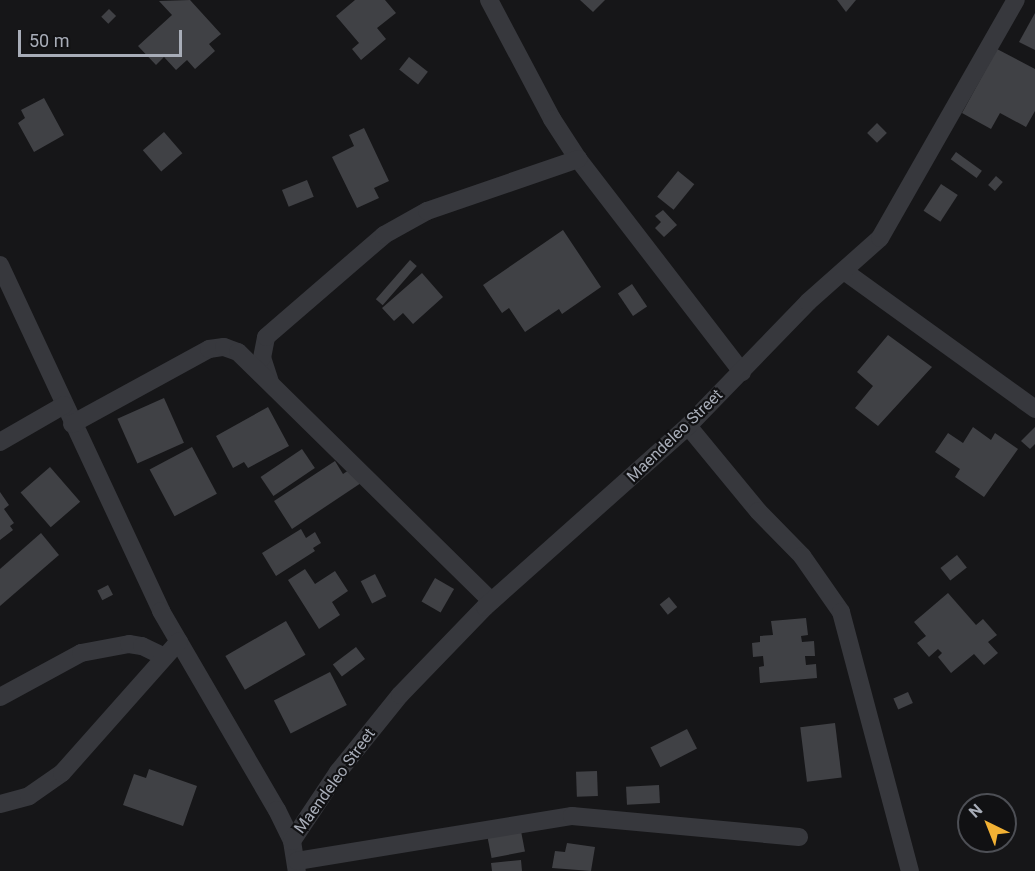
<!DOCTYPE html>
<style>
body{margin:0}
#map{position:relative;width:1035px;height:871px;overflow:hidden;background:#161618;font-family:Roboto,sans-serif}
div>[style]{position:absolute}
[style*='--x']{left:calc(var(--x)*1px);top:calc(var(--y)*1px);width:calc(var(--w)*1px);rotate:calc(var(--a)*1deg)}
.building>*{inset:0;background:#404145;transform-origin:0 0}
.minor>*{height:18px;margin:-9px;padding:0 9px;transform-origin:9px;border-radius:9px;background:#37383d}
span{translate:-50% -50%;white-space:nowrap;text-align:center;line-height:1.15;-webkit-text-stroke:4.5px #111113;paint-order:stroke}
.street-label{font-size:16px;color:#a8adb8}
.north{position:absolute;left:957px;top:793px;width:60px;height:60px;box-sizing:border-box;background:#111113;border:2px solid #4d4f55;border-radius:50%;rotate:317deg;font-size:16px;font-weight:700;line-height:24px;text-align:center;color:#a8adb8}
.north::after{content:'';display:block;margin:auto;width:21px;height:27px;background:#f2b134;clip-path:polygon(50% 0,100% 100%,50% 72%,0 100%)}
.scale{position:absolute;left:18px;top:30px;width:164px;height:27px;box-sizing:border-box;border:3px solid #a8adb8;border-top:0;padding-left:8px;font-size:18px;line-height:21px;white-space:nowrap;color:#a8adb8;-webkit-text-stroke:4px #111113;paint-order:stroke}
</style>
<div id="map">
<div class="building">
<i style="clip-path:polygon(190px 0,221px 34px,209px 44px,215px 51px,195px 69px,187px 60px,176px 70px,164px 57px,156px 65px,138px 46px,172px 15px,159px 1px)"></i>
<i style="clip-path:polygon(355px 0,385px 0,396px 13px,377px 28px,386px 39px,361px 60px,352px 49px,359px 43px,336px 16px)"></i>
<i style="clip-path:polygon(580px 0,605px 0,593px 12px)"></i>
<i style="clip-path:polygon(837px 0,856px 0,846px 12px)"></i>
<i style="left:109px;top:9px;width:10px;height:11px;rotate:45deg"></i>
<i style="clip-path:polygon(1035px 13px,1035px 50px,1019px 42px)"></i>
<i style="clip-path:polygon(997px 49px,1035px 69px,1035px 111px,1026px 127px,1000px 113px,991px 129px,962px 113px)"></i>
<i style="left:409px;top:57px;width:24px;height:16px;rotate:38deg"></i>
<i style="clip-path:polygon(44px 98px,64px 135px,34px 152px,18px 123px,25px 118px,21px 110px)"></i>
<i style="left:877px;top:123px;width:14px;height:14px;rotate:45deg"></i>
<i style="clip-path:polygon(364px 128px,389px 181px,374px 188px,379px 198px,357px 208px,332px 157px,354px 146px,349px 135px)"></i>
<i style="left:164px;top:132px;width:28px;height:28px;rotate:49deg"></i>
<i style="left:956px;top:152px;width:32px;height:9px;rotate:36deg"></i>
<i style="left:678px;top:171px;width:21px;height:33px;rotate:39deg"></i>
<i style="left:996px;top:176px;width:9px;height:12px;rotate:41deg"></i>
<i style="left:307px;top:180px;width:18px;height:27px;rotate:68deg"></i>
<i style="left:941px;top:184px;width:20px;height:32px;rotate:33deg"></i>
<i style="clip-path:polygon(663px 210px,677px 225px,664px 237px,655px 228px,661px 222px,655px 216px)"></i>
<i style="clip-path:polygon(563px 230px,601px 287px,562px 314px,559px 309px,525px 332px,509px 308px,502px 313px,483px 285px)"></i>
<i style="left:410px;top:260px;width:9px;height:52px;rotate:41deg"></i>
<i style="clip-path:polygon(422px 273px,443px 297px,413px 324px,403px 313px,394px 321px,382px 308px)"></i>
<i style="left:632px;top:284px;width:27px;height:17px;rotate:56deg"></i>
<i style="clip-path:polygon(888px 335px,932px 367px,878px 426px,855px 408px,873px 386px,857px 372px)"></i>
<i style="left:164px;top:398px;width:49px;height:51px;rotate:66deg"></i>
<i style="clip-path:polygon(268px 407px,289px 446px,248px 468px,244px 462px,233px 468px,216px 436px)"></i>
<i style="clip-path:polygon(973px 427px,991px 440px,995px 433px,1018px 449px,984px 497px,955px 477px,960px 469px,935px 452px,948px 433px,963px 443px)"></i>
<i style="clip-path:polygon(1035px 427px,1035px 444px,1030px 449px,1021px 441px)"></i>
<i style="left:192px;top:447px;width:53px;height:48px;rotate:62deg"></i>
<i style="left:302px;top:449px;width:23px;height:50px;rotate:56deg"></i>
<i style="clip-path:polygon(335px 461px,343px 474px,352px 468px,361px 483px,292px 529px,274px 501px)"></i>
<i style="left:50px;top:467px;width:46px;height:39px;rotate:49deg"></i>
<i style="clip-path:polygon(0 492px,9px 505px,4px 509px,14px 523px,10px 526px,13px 530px,0 540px)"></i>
<i style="clip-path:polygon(301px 529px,306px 538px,315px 532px,321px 543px,313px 548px,315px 551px,276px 576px,262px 553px)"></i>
<i style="clip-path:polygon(41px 533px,59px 555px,0 606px,0 569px)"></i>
<i style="left:957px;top:555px;width:16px;height:21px;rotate:52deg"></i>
<i style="clip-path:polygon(305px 569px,315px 584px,335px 571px,348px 591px,332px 602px,340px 615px,319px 629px,288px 580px)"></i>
<i style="left:375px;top:574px;width:25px;height:16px;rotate:63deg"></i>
<i style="left:435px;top:578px;width:22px;height:27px;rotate:30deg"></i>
<i style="left:108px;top:585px;width:11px;height:12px;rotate:63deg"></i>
<i style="clip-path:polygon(948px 593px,976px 625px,983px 619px,997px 635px,988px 642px,998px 653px,984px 665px,974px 654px,951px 673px,938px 657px,942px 653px,938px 649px,929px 657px,917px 643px,926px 636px,914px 622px)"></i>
<i style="left:669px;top:597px;width:13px;height:12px;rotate:51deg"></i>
<i style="clip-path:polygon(806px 618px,808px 635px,801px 636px,802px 642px,814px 641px,815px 656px,805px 656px,806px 665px,816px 664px,817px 678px,760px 683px,759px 667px,764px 666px,763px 656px,753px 657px,752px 643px,760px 642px,760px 636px,773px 635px,771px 621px)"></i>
<i style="left:286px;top:621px;width:39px;height:70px;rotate:60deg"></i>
<i style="left:356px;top:647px;width:15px;height:29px;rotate:53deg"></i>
<i style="left:330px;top:672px;width:37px;height:63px;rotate:63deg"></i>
<i style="left:908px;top:692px;width:12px;height:16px;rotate:66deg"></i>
<i style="left:835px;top:723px;width:55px;height:35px;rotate:83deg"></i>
<i style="left:687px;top:729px;width:22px;height:41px;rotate:63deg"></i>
<i style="clip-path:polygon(149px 769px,197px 786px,183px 826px,123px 805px,134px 774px,146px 778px)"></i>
<i style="left:597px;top:771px;width:25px;height:21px;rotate:88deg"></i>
<i style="left:659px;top:785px;width:18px;height:33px;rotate:87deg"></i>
<i style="left:520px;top:826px;width:26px;height:34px;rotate:79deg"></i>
<i style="clip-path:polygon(567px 843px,595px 847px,591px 871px,552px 868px,555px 851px,565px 852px)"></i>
<i style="clip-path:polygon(521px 860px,522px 871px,492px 871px,491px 863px)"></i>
</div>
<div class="minor">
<i style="--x:489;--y:0;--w:135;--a:62.1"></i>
<i style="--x:552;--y:119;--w:48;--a:57"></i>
<i style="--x:578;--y:159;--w:269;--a:52.4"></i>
<i style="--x:0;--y:265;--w:382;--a:65"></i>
<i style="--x:161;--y:611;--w:230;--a:59.8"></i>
<i style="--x:277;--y:810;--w:34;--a:64"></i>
<i style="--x:292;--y:841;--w:30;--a:81"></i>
<i style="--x:844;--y:271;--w:236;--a:35.8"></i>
<i style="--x:270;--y:382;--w:25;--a:-108"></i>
<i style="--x:262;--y:358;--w:21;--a:-79"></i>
<i style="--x:266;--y:337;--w:156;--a:-40.8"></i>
<i style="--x:384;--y:235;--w:49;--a:-29.2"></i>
<i style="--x:427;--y:211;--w:160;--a:-19"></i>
<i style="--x:72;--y:424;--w:156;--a:-28.7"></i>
<i style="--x:209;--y:349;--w:15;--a:-8"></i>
<i style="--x:224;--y:347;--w:15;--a:20"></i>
<i style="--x:238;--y:352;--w:355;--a:44.5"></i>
<i style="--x:688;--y:426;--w:110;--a:50.5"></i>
<i style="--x:758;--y:511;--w:63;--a:45.6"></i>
<i style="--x:802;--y:556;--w:68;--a:55.1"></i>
<i style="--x:841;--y:612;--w:268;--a:75.1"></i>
<i style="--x:0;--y:442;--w:74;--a:-30"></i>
<i style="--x:0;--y:697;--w:92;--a:-28.5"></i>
<i style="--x:81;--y:653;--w:49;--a:-10.6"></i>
<i style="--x:129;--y:644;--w:13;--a:9"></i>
<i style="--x:142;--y:646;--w:25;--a:26"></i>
<i style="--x:0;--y:804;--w:30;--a:-15"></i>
<i style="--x:29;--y:796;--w:40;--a:-34.9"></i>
<i style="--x:62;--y:773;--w:176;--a:-48.4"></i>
<i style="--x:292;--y:841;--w:83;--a:-56.3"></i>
<i style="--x:338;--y:772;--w:99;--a:-51.2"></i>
<i style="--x:400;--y:695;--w:122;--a:-46"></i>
<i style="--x:485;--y:607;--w:272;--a:-41.7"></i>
<i style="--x:688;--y:426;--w:173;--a:-45.9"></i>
<i style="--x:808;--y:302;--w:96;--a:-41.6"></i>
<i style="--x:880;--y:238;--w:274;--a:-60.3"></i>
<i style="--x:297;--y:861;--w:279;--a:-9.3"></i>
<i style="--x:572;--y:816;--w:228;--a:5.3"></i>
</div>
<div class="street-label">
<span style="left:675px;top:436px;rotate:-44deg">Maendeleo Street</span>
<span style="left:335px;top:781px;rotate:-54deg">Maendeleo Street</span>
</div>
<div class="north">N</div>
<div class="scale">50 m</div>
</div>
